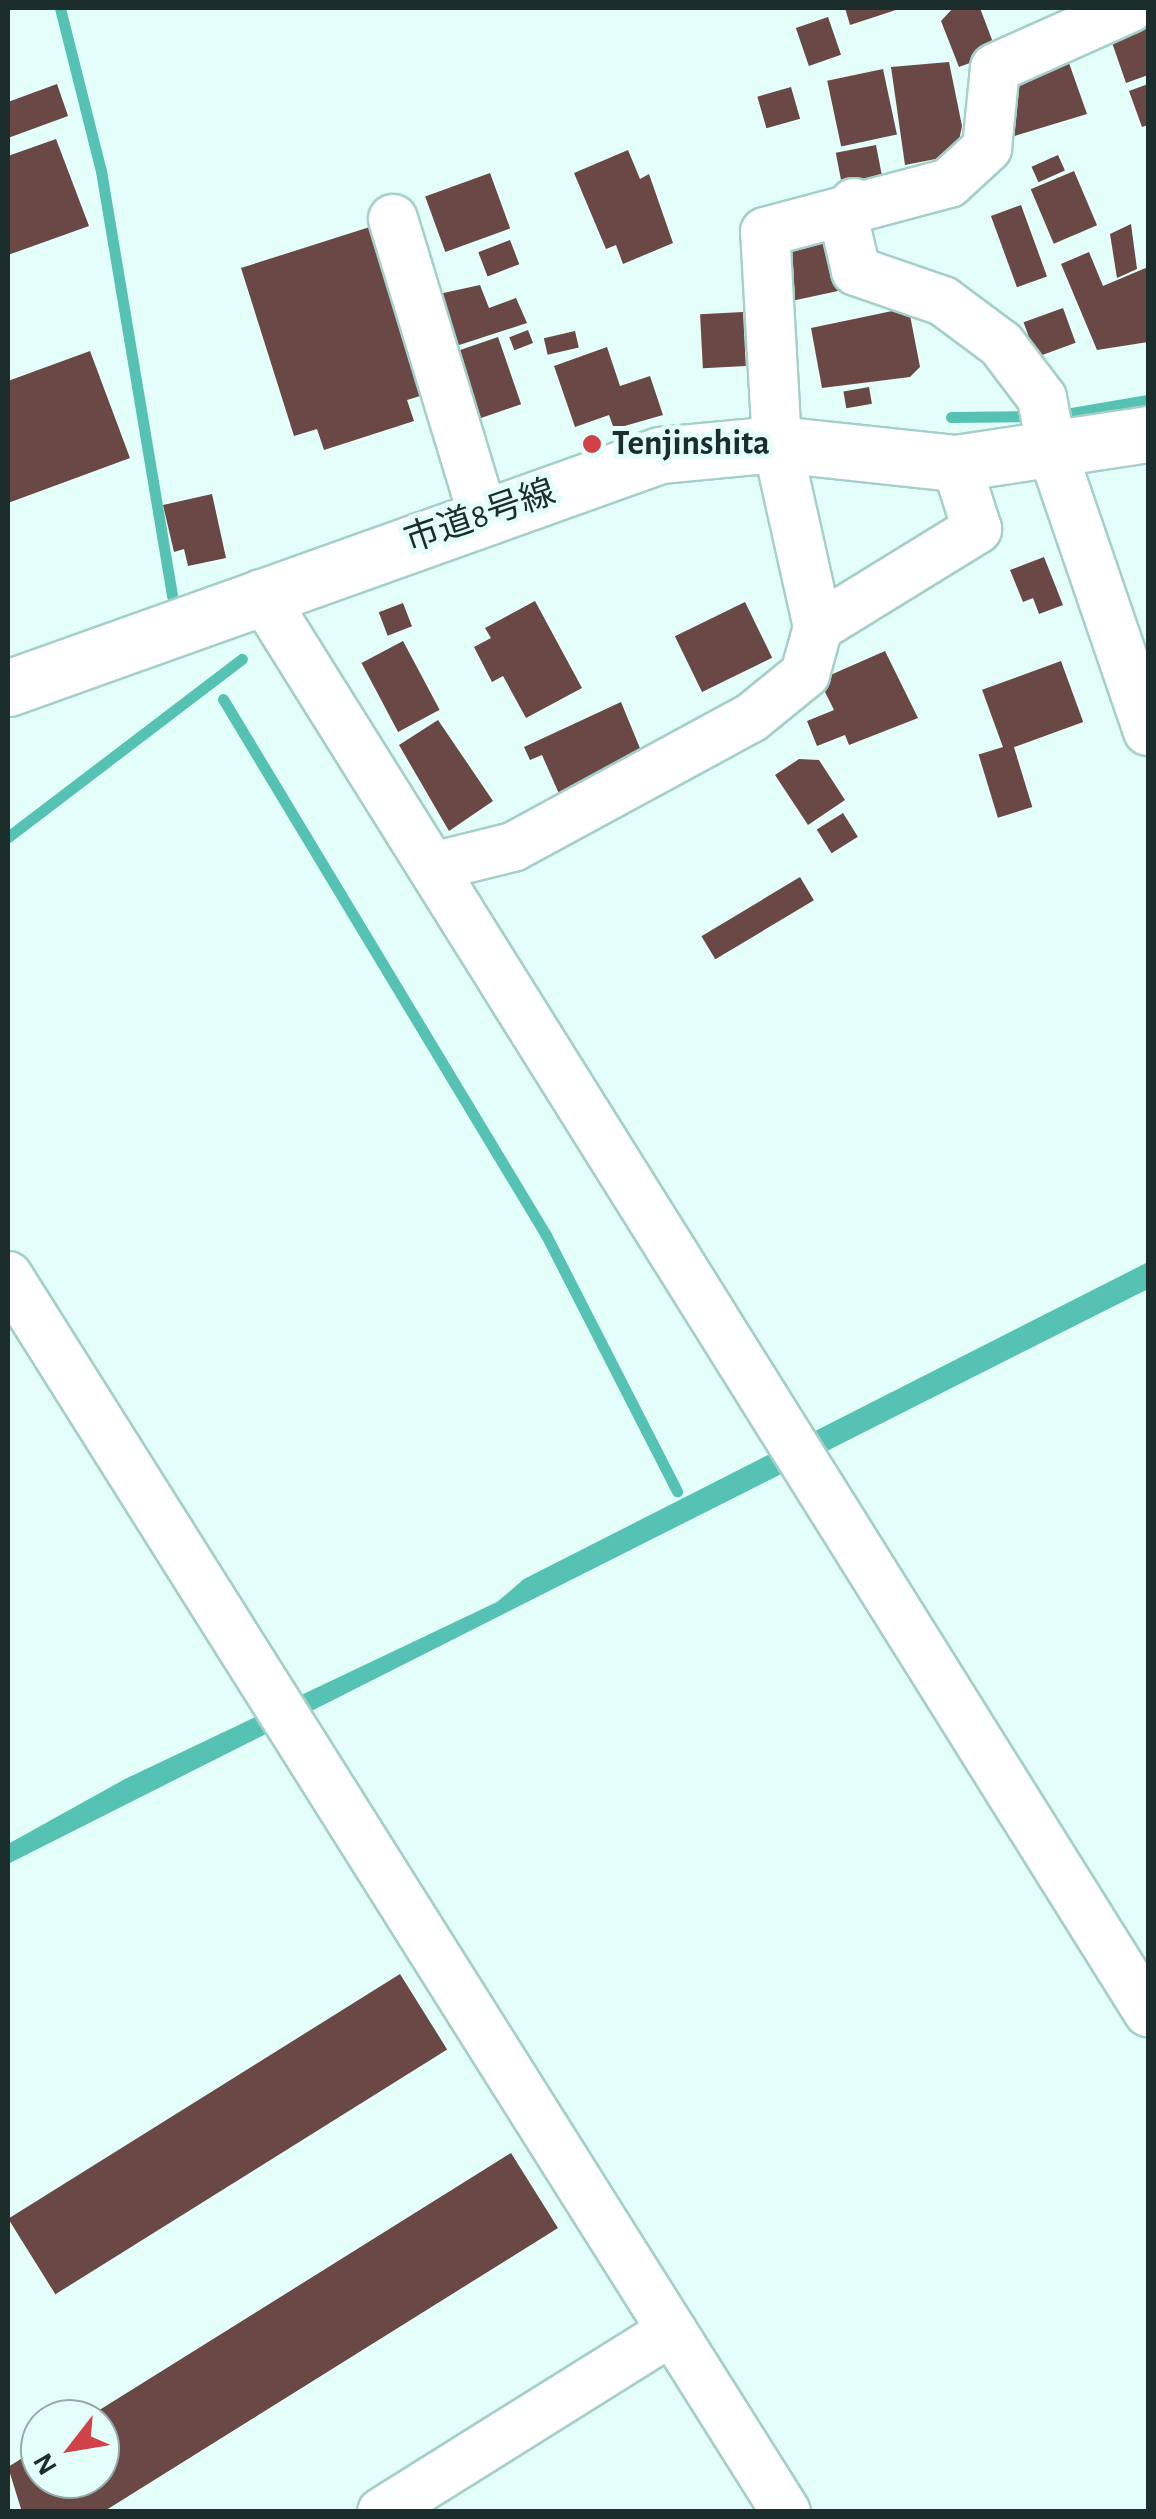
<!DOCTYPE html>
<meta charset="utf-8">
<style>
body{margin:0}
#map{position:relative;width:1156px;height:2519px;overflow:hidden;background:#e4fef9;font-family:"Alegreya Sans","Noto Sans JP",sans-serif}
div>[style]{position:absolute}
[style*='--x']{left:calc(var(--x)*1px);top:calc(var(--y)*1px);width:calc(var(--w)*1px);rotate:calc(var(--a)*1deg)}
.water>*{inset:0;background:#55c2b3}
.stream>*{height:11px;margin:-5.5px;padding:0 5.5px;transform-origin:5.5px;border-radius:5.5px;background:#55c2b3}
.building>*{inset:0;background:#6a4846;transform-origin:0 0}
.roads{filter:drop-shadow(2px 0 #a4d0c8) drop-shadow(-2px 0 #a4d0c8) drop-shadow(0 2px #a4d0c8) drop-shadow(0 -2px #a4d0c8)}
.street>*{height:48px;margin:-24px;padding:0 24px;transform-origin:24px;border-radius:24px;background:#fff}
.secondary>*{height:55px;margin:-27.5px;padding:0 27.5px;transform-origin:27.5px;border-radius:27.5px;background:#fff}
.dots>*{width:28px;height:28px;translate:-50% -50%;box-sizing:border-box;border:5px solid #e4fef9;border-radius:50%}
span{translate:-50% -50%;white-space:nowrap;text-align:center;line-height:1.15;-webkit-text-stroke:10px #e4fef9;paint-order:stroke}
.poi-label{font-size:35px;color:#1c2e2b;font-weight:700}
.left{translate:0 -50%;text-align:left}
.street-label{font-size:35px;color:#1c2e2b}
.frame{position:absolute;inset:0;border:10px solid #1c2e2b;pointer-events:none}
.north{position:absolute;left:20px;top:2399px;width:100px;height:100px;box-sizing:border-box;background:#e4fef9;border:2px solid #94aba7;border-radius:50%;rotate:239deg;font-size:28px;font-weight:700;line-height:40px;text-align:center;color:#1c2e2b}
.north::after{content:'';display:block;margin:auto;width:35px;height:45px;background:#d04148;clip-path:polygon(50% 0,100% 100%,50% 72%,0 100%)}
</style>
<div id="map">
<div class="water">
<i style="clip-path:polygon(1148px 1262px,1148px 1289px,8px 1864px,8px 1844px,125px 1779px,497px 1602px,524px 1579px)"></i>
</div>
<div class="stream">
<i style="--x:60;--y:8;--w:168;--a:75.9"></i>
<i style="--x:101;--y:171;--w:431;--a:80.5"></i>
<i style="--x:1054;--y:416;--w:95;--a:-9.7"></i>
<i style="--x:951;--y:417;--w:85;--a:-0.7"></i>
<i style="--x:223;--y:699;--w:626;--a:58.93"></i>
<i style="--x:546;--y:1235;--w:288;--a:62.9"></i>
<i style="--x:8;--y:837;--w:294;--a:-37.3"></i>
</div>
<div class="building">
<i style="clip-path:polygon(845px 8px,902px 8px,850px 25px)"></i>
<i style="clip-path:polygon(953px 8px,980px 8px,997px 53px,959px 67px,941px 21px)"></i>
<i style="left:828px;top:17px;width:40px;height:34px;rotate:71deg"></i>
<i style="clip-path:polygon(1148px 20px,1148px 75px,1126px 83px,1109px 34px)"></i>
<i style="clip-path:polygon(949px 62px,962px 126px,956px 155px,905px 165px,891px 67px)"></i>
<i style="clip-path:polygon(1069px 63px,1087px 114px,1011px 137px,1006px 85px)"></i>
<i style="left:883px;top:69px;width:67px;height:57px;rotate:78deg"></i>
<i style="clip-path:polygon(57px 84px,68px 116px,8px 138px,8px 102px)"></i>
<i style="clip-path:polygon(1148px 84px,1148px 125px,1142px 127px,1129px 91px)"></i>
<i style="left:791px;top:87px;width:33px;height:35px;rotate:74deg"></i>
<i style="clip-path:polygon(56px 139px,89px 226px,8px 255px,8px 156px)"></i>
<i style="left:876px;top:145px;width:32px;height:41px;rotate:79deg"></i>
<i style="clip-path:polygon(628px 150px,640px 179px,649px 174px,673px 243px,623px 264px,616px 245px,606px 249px,574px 173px)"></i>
<i style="left:1058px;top:155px;width:17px;height:29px;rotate:66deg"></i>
<i style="left:1074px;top:171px;width:59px;height:47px;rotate:67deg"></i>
<i style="left:490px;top:173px;width:59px;height:69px;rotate:70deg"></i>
<i style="left:1021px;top:205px;width:76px;height:32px;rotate:70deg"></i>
<i style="left:831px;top:224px;width:67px;height:57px;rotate:78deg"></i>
<i style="clip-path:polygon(1131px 224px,1137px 269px,1117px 278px,1110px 234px)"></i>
<i style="clip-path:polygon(376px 225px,430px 393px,407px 400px,414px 421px,324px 450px,317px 429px,294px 436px,241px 268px)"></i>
<i style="left:510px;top:240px;width:26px;height:34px;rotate:69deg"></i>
<i style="clip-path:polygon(1089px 252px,1103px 286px,1148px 267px,1148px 342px,1097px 350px,1061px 264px)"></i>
<i style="clip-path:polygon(480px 285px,489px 308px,516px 298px,527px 323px,453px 347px,434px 295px)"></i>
<i style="left:1063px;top:308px;width:37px;height:42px;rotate:70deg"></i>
<i style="clip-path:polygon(897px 310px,909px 310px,920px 367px,910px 377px,822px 388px,811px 328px)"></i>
<i style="left:743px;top:312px;width:54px;height:43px;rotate:87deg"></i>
<i style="left:528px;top:330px;width:14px;height:20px;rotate:69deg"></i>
<i style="left:575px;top:331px;width:17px;height:32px;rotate:77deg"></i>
<i style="left:498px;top:337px;width:71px;height:50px;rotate:71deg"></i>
<i style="clip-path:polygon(607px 347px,620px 386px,650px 376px,663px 415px,614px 429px,609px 415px,575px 427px,554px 366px)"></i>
<i style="clip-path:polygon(90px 351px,130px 458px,8px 503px,8px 381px)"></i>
<i style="left:869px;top:387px;width:17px;height:26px;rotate:80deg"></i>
<i style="clip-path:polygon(212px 494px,226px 558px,188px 566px,184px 549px,174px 552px,163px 505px)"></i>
<i style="clip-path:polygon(1044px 557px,1063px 605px,1039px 614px,1033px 598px,1023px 602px,1010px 570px)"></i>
<i style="clip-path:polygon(535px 601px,582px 688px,526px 718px,503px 676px,492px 682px,474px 647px,491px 638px,485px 628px)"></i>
<i style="left:745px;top:602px;width:62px;height:78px;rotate:64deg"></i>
<i style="left:403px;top:603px;width:25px;height:26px;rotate:69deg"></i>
<i style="left:403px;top:641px;width:78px;height:47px;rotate:62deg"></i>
<i style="clip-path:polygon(885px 651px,918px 718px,849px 745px,845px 735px,817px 746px,807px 721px,834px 710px,819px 680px)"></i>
<i style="left:1061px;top:661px;width:65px;height:84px;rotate:70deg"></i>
<i style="clip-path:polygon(621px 702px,644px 758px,560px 796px,542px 755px,530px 760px,524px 747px)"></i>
<i style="clip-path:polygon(438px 720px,493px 801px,449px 831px,399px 745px)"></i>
<i style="left:1013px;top:744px;width:66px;height:36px;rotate:73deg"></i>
<i style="clip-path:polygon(799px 759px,819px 760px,845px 800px,808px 825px,775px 775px)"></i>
<i style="left:843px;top:813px;width:28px;height:31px;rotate:58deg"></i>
<i style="left:800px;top:877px;width:27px;height:115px;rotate:59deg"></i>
<i style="left:400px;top:1974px;width:89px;height:462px;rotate:58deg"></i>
<i style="clip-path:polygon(511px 2153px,558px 2228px,103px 2512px,22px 2512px,8px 2467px,40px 2447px,40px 2479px,100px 2479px,100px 2419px,85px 2419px)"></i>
</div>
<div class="roads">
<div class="street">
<i style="--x:854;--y:203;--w:26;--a:108"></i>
<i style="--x:846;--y:228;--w:44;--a:76.9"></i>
<i style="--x:856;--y:271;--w:92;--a:19"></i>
<i style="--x:943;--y:301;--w:72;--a:36.6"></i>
<i style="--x:1001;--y:344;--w:68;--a:52.8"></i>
<i style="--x:1042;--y:398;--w:54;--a:79.3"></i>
<i style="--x:1052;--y:451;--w:296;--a:71.1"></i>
<i style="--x:393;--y:219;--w:310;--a:73.1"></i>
<i style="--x:261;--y:594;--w:1673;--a:57.97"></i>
<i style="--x:818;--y:627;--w:187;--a:-31.6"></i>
<i style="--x:977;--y:529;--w:69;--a:-107.7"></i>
<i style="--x:432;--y:867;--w:83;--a:-13.9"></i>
<i style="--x:513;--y:847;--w:271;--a:-28.5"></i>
<i style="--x:751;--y:718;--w:70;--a:-39.2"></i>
<i style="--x:805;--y:674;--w:49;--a:-74.5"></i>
<i style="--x:818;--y:627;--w:188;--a:-102.6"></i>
<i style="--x:777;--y:444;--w:212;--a:-93.2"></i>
<i style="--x:765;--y:232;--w:190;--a:-14.9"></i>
<i style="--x:949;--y:183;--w:52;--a:-42.6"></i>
<i style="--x:987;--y:148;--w:80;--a:-84.3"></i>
<i style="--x:995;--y:68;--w:147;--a:-24.1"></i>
<i style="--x:8;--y:1276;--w:1460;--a:57.81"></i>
<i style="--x:382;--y:2512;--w:342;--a:-32"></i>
</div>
<div class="secondary">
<i style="--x:8;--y:688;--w:692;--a:-19.66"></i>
<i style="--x:660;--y:455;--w:118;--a:-5.4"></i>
<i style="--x:777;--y:444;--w:180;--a:6.1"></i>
<i style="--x:956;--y:463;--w:194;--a:-8.6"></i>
</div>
</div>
<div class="dots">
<i style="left:592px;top:444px;background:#d04148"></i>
</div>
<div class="poi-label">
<span class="left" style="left:612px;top:444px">Tenjinshita</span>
</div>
<div class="street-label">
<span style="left:480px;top:517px;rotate:-19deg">市道8号線</span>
</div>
<div class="frame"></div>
<div class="north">N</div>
</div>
